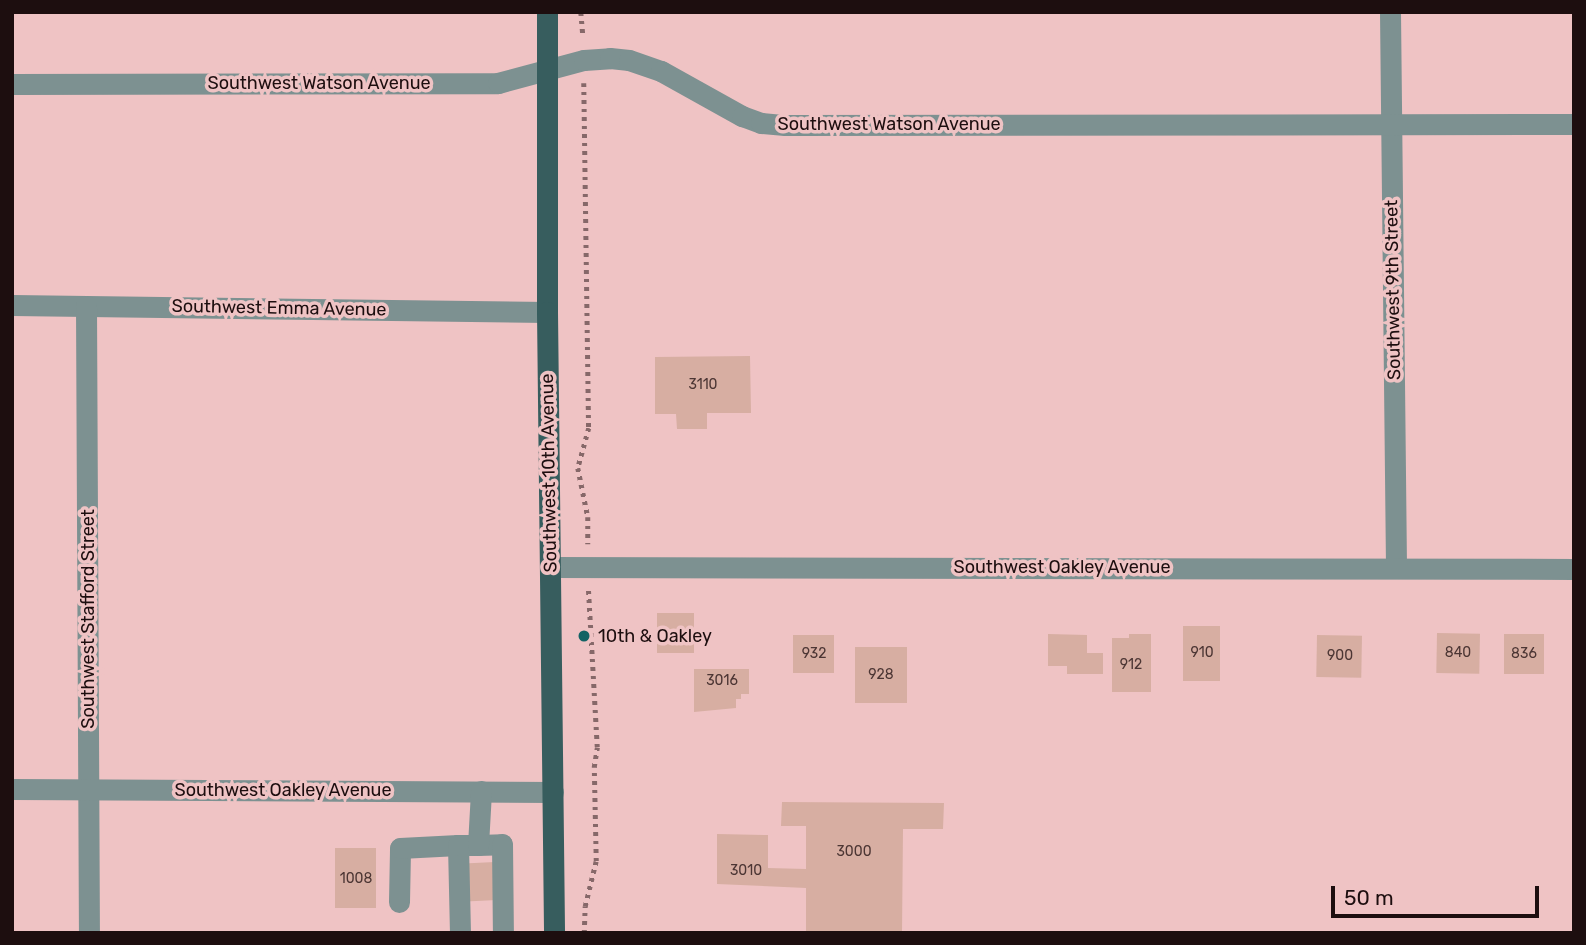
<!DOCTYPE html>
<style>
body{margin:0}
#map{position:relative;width:1586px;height:945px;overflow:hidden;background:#efc3c4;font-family:Rubik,sans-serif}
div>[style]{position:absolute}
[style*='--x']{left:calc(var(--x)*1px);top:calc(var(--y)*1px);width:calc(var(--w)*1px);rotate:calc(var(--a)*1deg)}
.building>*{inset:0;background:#d7aea2;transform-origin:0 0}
.path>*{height:4.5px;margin-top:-2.25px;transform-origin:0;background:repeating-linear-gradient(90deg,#866869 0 3.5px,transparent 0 8.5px)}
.minor>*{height:21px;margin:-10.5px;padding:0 10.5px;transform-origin:10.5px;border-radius:10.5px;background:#7d9191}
.major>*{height:21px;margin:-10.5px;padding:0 10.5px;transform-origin:10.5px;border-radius:10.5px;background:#375d5e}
.dots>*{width:19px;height:19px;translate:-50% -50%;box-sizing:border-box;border:4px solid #efc3c4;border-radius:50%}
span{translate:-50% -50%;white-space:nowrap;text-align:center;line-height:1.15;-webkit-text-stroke:7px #efc3c4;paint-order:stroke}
.number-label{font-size:14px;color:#4c3634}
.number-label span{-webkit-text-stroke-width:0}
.street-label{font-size:18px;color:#1d0e0f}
.poi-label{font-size:18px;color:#1d0e0f}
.left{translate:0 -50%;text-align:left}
.frame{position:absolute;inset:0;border:14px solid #1d0e0f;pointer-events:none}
.scale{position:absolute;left:1331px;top:886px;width:208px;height:32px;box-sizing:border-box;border:4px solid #1d0e0f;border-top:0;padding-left:9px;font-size:21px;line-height:24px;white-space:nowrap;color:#1d0e0f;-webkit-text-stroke:5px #efc3c4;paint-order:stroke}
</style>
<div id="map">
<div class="building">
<i style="clip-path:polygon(750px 356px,751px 413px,707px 413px,707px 429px,677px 429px,676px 414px,655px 414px,655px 357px)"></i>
<i style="left:657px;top:613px;width:37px;height:40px"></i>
<i style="left:1183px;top:626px;width:37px;height:55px"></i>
<i style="left:1437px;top:633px;width:43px;height:40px;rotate:1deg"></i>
<i style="clip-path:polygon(1048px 634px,1087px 635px,1087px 653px,1103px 653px,1103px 674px,1067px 674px,1067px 666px,1048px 666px)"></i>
<i style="clip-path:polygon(1129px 634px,1151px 634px,1151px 692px,1112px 692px,1112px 638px,1129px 638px)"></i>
<i style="left:1504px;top:634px;width:40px;height:40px"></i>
<i style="left:793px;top:635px;width:41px;height:38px"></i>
<i style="left:1317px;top:635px;width:45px;height:42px;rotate:1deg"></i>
<i style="left:855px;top:647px;width:52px;height:56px"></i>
<i style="clip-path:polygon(694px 669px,749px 669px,749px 694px,741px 694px,741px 699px,736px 699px,736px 708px,694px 712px)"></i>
<i style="clip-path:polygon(782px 802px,944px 803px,943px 829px,903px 829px,902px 933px,806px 933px,806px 888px,717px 884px,717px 834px,768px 835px,768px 868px,806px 869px,806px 826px,781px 826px)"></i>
<i style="left:376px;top:848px;width:60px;height:41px;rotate:90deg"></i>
<i style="left:495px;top:862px;width:38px;height:31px;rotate:87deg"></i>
</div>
<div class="path">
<i style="--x:581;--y:12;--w:24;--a:85"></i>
<i style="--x:584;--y:83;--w:345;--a:89.2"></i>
<i style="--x:589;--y:428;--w:41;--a:105.4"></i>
<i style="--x:578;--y:468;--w:50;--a:78.5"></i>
<i style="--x:588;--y:517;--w:27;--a:90"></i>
<i style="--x:584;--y:933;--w:27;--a:-88"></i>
<i style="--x:585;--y:906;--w:46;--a:-76.3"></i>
<i style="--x:596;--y:861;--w:94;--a:-91.2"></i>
<i style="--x:594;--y:767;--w:20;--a:-81"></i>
<i style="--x:597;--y:747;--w:159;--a:-93.2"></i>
</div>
<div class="minor">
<i style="--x:1390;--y:12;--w:555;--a:89.38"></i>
<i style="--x:12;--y:84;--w:486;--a:-0.1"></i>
<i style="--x:498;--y:83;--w:89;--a:-15"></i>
<i style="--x:584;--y:60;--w:26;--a:-4"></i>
<i style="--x:610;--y:58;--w:19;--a:6"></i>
<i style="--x:629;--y:60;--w:34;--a:19"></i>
<i style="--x:661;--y:71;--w:93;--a:29.1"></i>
<i style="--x:742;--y:116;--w:20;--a:20"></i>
<i style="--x:761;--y:123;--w:24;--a:5"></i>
<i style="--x:785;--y:125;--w:789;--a:-0.07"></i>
<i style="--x:12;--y:305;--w:535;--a:0.75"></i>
<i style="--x:86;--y:306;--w:627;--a:89.73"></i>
<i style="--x:551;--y:567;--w:1023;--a:0.11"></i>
<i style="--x:12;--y:789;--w:541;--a:0.32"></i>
<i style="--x:478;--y:845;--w:24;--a:-2"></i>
<i style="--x:502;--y:844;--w:89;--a:89.4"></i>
<i style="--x:399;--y:902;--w:54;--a:-88.9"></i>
<i style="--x:400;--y:848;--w:58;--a:-3"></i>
<i style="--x:460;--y:933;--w:88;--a:-91.3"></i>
<i style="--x:458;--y:845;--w:20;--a:0"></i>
<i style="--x:478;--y:845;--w:54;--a:-86.8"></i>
</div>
<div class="major">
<i style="--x:547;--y:12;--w:300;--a:90"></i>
<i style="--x:547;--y:312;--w:621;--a:89.35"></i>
</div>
<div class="dots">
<i style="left:584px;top:636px;background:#126264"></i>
</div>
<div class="number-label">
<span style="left:703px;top:385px">3110</span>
<span style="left:1202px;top:653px">910</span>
<span style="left:1458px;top:653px">840</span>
<span style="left:814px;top:654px">932</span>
<span style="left:1524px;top:654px">836</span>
<span style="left:1340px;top:656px">900</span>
<span style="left:1131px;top:665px">912</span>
<span style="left:881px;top:675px">928</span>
<span style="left:722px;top:681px">3016</span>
<span style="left:854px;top:852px">3000</span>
<span style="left:746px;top:871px">3010</span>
<span style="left:356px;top:879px">1008</span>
</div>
<div class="street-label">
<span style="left:319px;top:83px">Southwest Watson Avenue</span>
<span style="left:889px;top:124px">Southwest Watson Avenue</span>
<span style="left:1393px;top:290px;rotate:-91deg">Southwest 9th Street</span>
<span style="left:279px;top:308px;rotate:1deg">Southwest Emma Avenue</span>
<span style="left:549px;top:473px;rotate:-91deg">Southwest 10th Avenue</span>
<span style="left:1062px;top:567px">Southwest Oakley Avenue</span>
<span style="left:88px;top:619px;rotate:-90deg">Southwest Stafford Street</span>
<span style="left:283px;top:790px">Southwest Oakley Avenue</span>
</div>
<div class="poi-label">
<span class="left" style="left:598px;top:636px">10th &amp; Oakley</span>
</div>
<div class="frame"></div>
<div class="scale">50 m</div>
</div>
